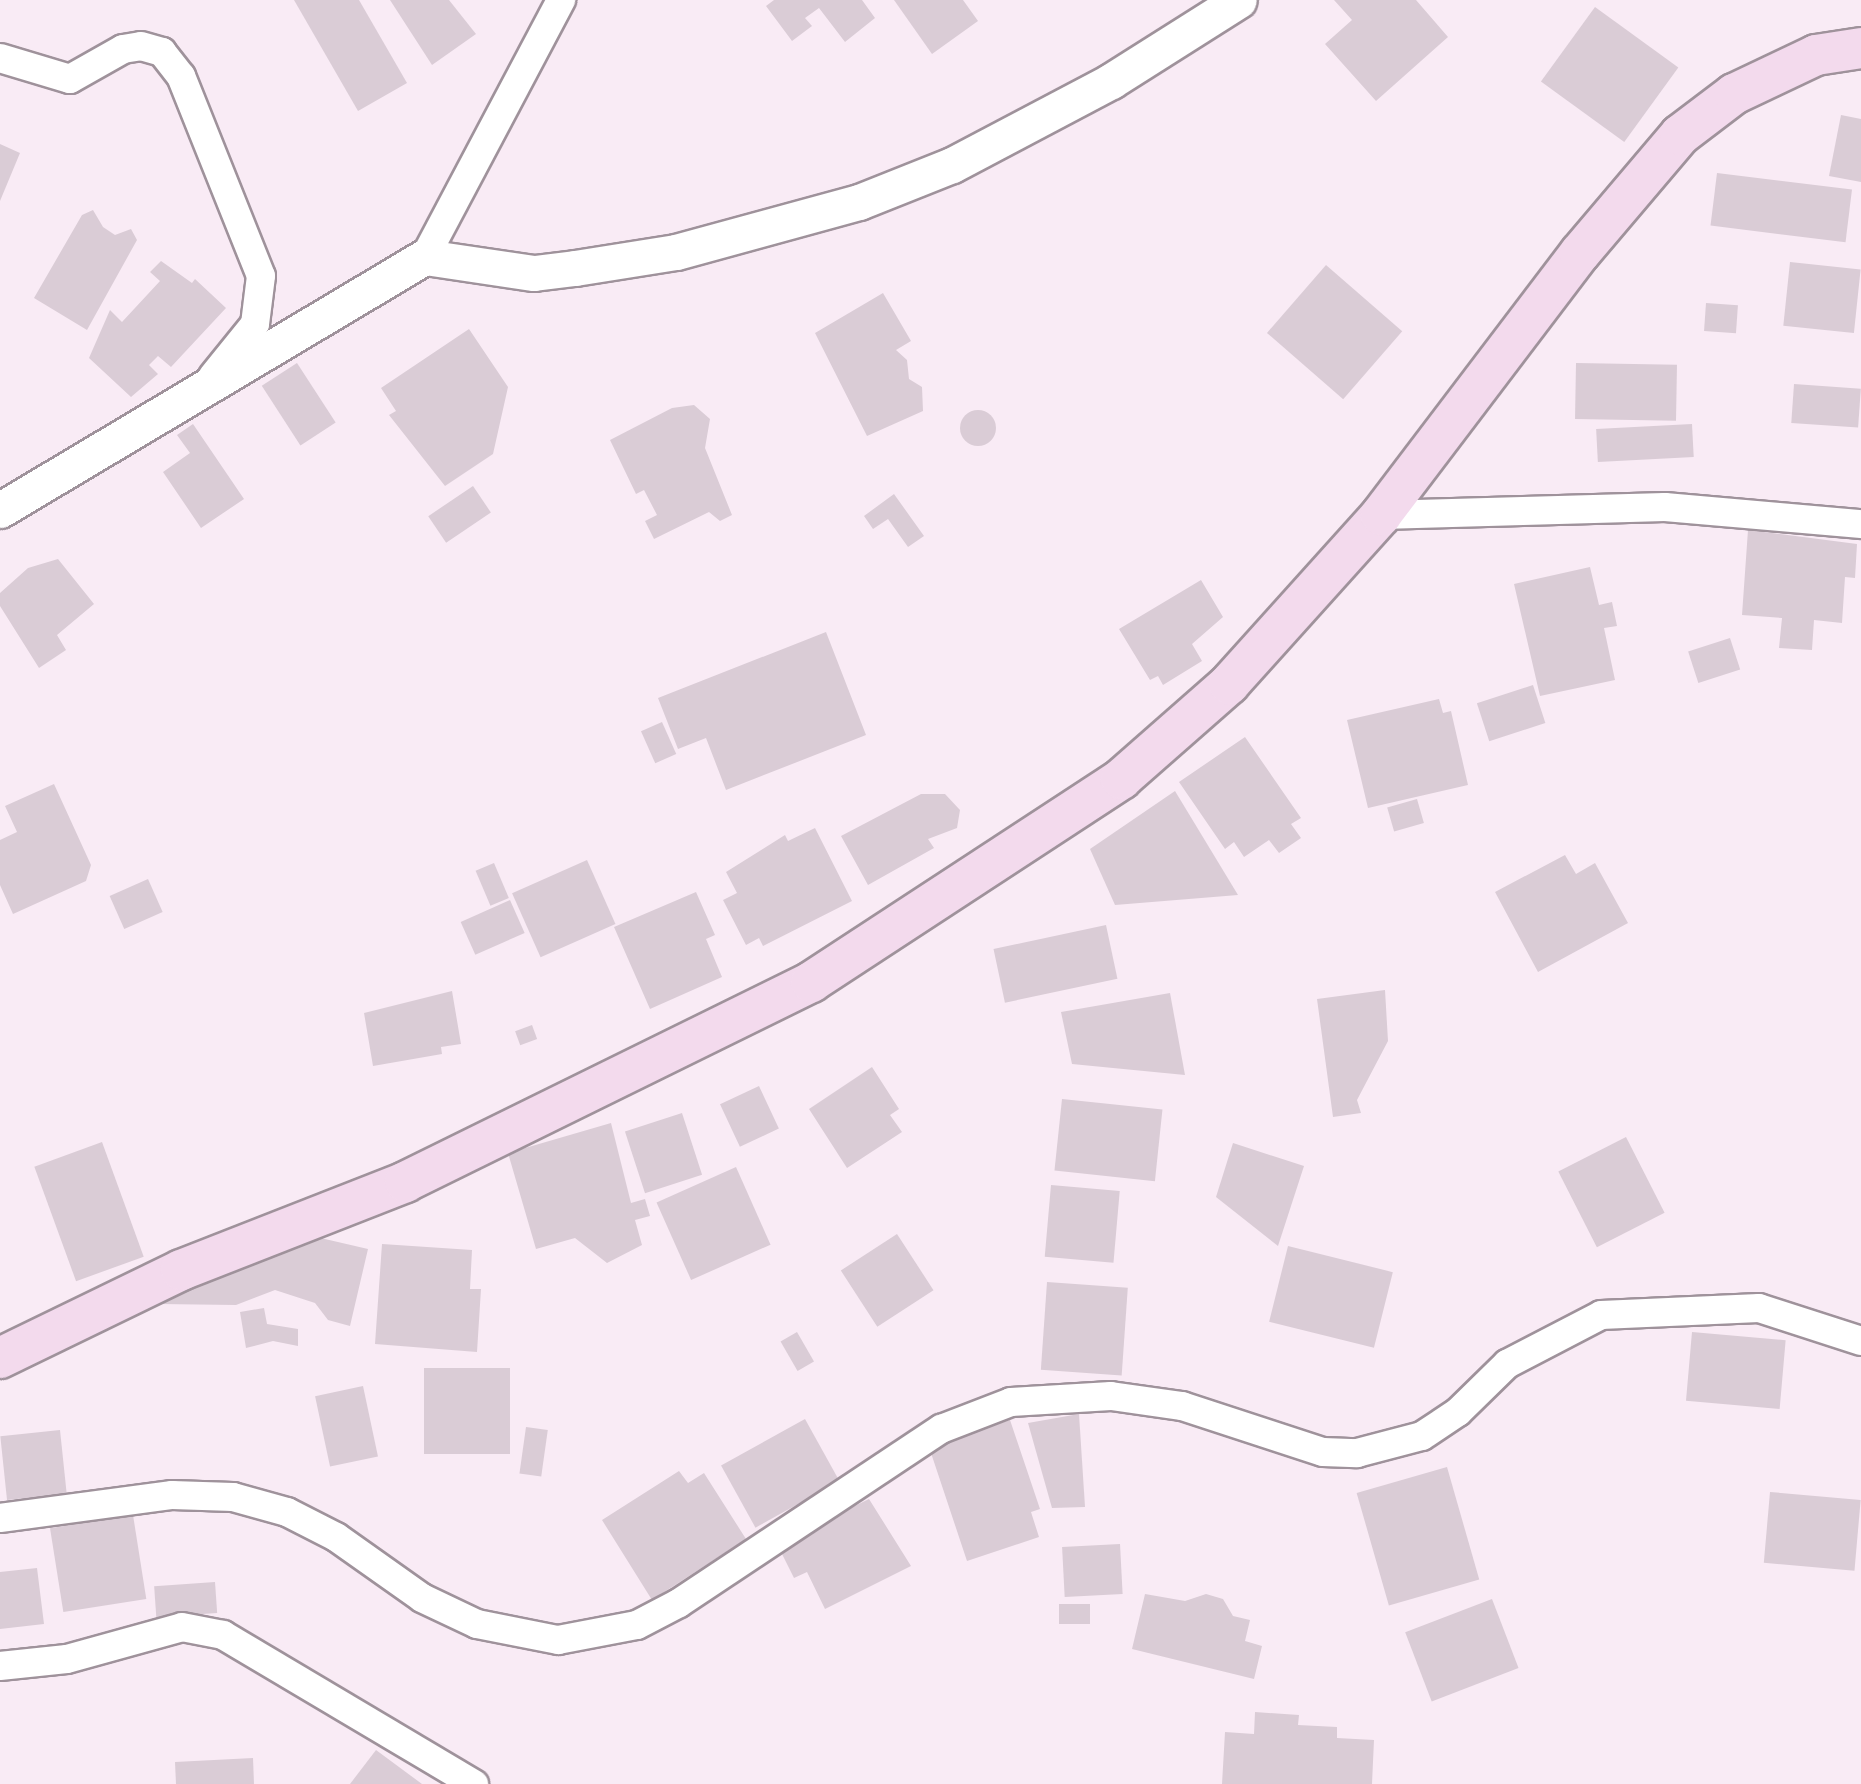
<!DOCTYPE html>
<style>
body{margin:0}
#map{position:relative;width:1861px;height:1784px;overflow:hidden;background:#f9ebf5;font-family:"Sofia Sans Condensed",sans-serif}
div>[style]{position:absolute}
[style*='--x']{left:calc(var(--x)*1px);top:calc(var(--y)*1px);width:calc(var(--w)*1px);rotate:calc(var(--a)*1deg)}
.building>*{inset:0;background:#daccd6;transform-origin:0 0}
.round{border-radius:50%}
.roads{filter:drop-shadow(2px 0 #9f929b) drop-shadow(-2px 0 #9f929b) drop-shadow(0 2px #9f929b) drop-shadow(0 -2px #9f929b)}
.minor>*{height:28px;margin:-14px;padding:0 14px;transform-origin:14px;border-radius:14px;background:#fff}
.tertiary>*{height:35px;margin:-17.5px;padding:0 17.5px;transform-origin:17.5px;border-radius:17.5px;background:#fff}
.secondary>*{height:40px;margin:-20px;padding:0 20px;transform-origin:20px;border-radius:20px;background:#f3daed}
span{translate:-50% -50%;white-space:nowrap;text-align:center;line-height:1.15;-webkit-text-stroke:8px #fff;paint-order:stroke}
</style>
<div id="map">
<div class="building">
<i style="clip-path:polygon(294px 0,359px 0,407px 83px,358px 111px)"></i>
<i style="clip-path:polygon(390px 0,449px 0,476px 34px,432px 65px)"></i>
<i style="clip-path:polygon(774px 0,862px 0,875px 18px,845px 42px,819px 8px,805px 18px,812px 26px,792px 41px,766px 6px)"></i>
<i style="clip-path:polygon(894px 0,963px 0,978px 21px,932px 54px)"></i>
<i style="clip-path:polygon(1334px 0,1416px 0,1448px 37px,1376px 101px,1325px 44px,1352px 20px)"></i>
<i style="left:1595px;top:7px;width:103px;height:92px;rotate:36deg"></i>
<i style="clip-path:polygon(1841px 115px,1861px 119px,1861px 182px,1829px 176px)"></i>
<i style="clip-path:polygon(0 144px,20px 153px,0 201px)"></i>
<i style="left:1717px;top:173px;width:136px;height:53px;rotate:7deg"></i>
<i style="clip-path:polygon(93px 210px,103px 227px,115px 235px,131px 229px,137px 240px,87px 330px,34px 298px,82px 215px)"></i>
<i style="clip-path:polygon(161px 261px,192px 283px,195px 279px,226px 308px,171px 367px,158px 356px,149px 365px,158px 374px,131px 397px,89px 358px,110px 310px,122px 322px,160px 281px,150px 272px)"></i>
<i style="left:1790px;top:262px;width:71px;height:64px;rotate:6deg"></i>
<i style="left:1326px;top:265px;width:101px;height:90px;rotate:41deg"></i>
<i style="clip-path:polygon(883px 293px,911px 341px,896px 350px,907px 360px,909px 379px,922px 387px,923px 411px,867px 436px,815px 333px)"></i>
<i style="left:1706px;top:303px;width:32px;height:28px;rotate:4deg"></i>
<i style="clip-path:polygon(469px 329px,508px 387px,493px 454px,445px 486px,389px 415px,396px 411px,381px 388px)"></i>
<i style="left:297px;top:363px;width:71px;height:42px;rotate:57deg"></i>
<i style="left:1576px;top:363px;width:101px;height:56px;rotate:1deg"></i>
<i style="left:1794px;top:384px;width:67px;height:39px;rotate:4deg"></i>
<i style="clip-path:polygon(694px 405px,710px 419px,705px 448px,732px 515px,720px 521px,709px 512px,654px 539px,645px 521px,657px 515px,644px 490px,636px 494px,610px 440px,672px 408px)"></i>
<i class="round" style="left:960px;top:410px;width:36px;height:36px"></i>
<i style="clip-path:polygon(193px 424px,244px 499px,201px 528px,163px 472px,190px 453px,177px 435px)"></i>
<i style="left:1692px;top:424px;width:33px;height:96px;rotate:87deg"></i>
<i style="left:473px;top:486px;width:32px;height:54px;rotate:56deg"></i>
<i style="clip-path:polygon(894px 494px,924px 536px,908px 547px,888px 519px,873px 529px,864px 516px)"></i>
<i style="clip-path:polygon(1748px 530px,1857px 544px,1855px 578px,1845px 577px,1842px 623px,1814px 620px,1812px 650px,1779px 648px,1782px 618px,1742px 615px)"></i>
<i style="clip-path:polygon(58px 559px,94px 604px,57px 635px,66px 650px,39px 668px,0 606px,0 593px,28px 568px)"></i>
<i style="clip-path:polygon(1590px 567px,1599px 605px,1612px 602px,1617px 626px,1604px 628px,1615px 680px,1540px 696px,1514px 584px)"></i>
<i style="clip-path:polygon(1201px 580px,1223px 617px,1192px 644px,1202px 661px,1163px 685px,1158px 676px,1150px 680px,1119px 629px)"></i>
<i style="clip-path:polygon(826px 632px,866px 735px,726px 790px,706px 738px,678px 749px,658px 698px)"></i>
<i style="left:1730px;top:638px;width:33px;height:44px;rotate:72deg"></i>
<i style="left:1533px;top:685px;width:40px;height:59px;rotate:72deg"></i>
<i style="clip-path:polygon(1439px 699px,1443px 713px,1451px 711px,1468px 785px,1368px 808px,1347px 720px)"></i>
<i style="left:662px;top:722px;width:35px;height:23px;rotate:66deg"></i>
<i style="clip-path:polygon(1245px 737px,1301px 818px,1291px 824px,1301px 838px,1279px 853px,1269px 840px,1244px 857px,1234px 842px,1225px 849px,1179px 782px)"></i>
<i style="clip-path:polygon(54px 784px,91px 865px,86px 881px,13px 914px,0 885px,0 840px,17px 832px,5px 806px)"></i>
<i style="clip-path:polygon(1175px 791px,1238px 895px,1115px 905px,1090px 849px)"></i>
<i style="clip-path:polygon(921px 794px,945px 794px,960px 810px,957px 828px,928px 839px,934px 848px,868px 885px,841px 836px)"></i>
<i style="left:1417px;top:799px;width:25px;height:31px;rotate:74deg"></i>
<i style="clip-path:polygon(815px 828px,852px 901px,763px 946px,759px 938px,746px 945px,723px 900px,737px 893px,726px 872px,785px 835px,788px 841px)"></i>
<i style="clip-path:polygon(1565px 855px,1576px 874px,1595px 863px,1628px 923px,1538px 972px,1495px 892px)"></i>
<i style="left:587px;top:860px;width:70px;height:82px;rotate:66deg"></i>
<i style="left:494px;top:863px;width:38px;height:20px;rotate:67deg"></i>
<i style="left:148px;top:879px;width:36px;height:42px;rotate:66deg"></i>
<i style="clip-path:polygon(696px 892px,715px 935px,706px 939px,722px 977px,650px 1009px,614px 927px)"></i>
<i style="left:510px;top:900px;width:36px;height:54px;rotate:66deg"></i>
<i style="left:1106px;top:925px;width:55px;height:115px;rotate:78deg"></i>
<i style="clip-path:polygon(1385px 990px,1388px 1041px,1357px 1100px,1361px 1113px,1333px 1117px,1317px 999px)"></i>
<i style="clip-path:polygon(452px 991px,461px 1044px,441px 1047px,442px 1054px,373px 1066px,364px 1013px)"></i>
<i style="clip-path:polygon(1170px 993px,1185px 1075px,1072px 1064px,1061px 1012px)"></i>
<i style="left:532px;top:1025px;width:15px;height:18px;rotate:70deg"></i>
<i style="clip-path:polygon(872px 1067px,899px 1109px,890px 1115px,902px 1132px,847px 1168px,809px 1109px)"></i>
<i style="left:759px;top:1086px;width:47px;height:43px;rotate:65deg"></i>
<i style="left:1062px;top:1099px;width:101px;height:72px;rotate:6deg"></i>
<i style="left:682px;top:1113px;width:65px;height:60px;rotate:72deg"></i>
<i style="clip-path:polygon(611px 1123px,631px 1203px,645px 1199px,650px 1216px,635px 1220px,642px 1245px,607px 1263px,575px 1238px,536px 1249px,508px 1153px)"></i>
<i style="left:1626px;top:1137px;width:85px;height:76px;rotate:63deg"></i>
<i style="left:102px;top:1142px;width:122px;height:72px;rotate:70deg"></i>
<i style="clip-path:polygon(1233px 1143px,1304px 1166px,1278px 1246px,1216px 1197px)"></i>
<i style="left:736px;top:1167px;width:85px;height:87px;rotate:66deg"></i>
<i style="left:1051px;top:1185px;width:69px;height:72px;rotate:5deg"></i>
<i style="left:897px;top:1234px;width:67px;height:67px;rotate:57deg"></i>
<i style="clip-path:polygon(312px 1236px,368px 1249px,350px 1326px,328px 1320px,315px 1303px,275px 1290px,236px 1305px,159px 1304px)"></i>
<i style="clip-path:polygon(382px 1244px,472px 1250px,470px 1289px,481px 1289px,477px 1352px,375px 1344px)"></i>
<i style="left:1288px;top:1246px;width:108px;height:78px;rotate:14deg"></i>
<i style="left:1047px;top:1282px;width:81px;height:88px;rotate:4deg"></i>
<i style="clip-path:polygon(264px 1308px,267px 1324px,298px 1329px,298px 1346px,273px 1341px,246px 1348px,240px 1312px)"></i>
<i style="left:797px;top:1332px;width:34px;height:19px;rotate:60deg"></i>
<i style="left:1692px;top:1332px;width:94px;height:69px;rotate:5deg"></i>
<i style="left:424px;top:1368px;width:86px;height:86px"></i>
<i style="left:363px;top:1386px;width:72px;height:49px;rotate:78deg"></i>
<i style="clip-path:polygon(1079px 1414px,1085px 1507px,1052px 1508px,1028px 1423px)"></i>
<i style="left:805px;top:1419px;width:71px;height:96px;rotate:61deg"></i>
<i style="clip-path:polygon(1010px 1420px,1040px 1509px,1031px 1512px,1039px 1537px,967px 1561px,929px 1447px)"></i>
<i style="left:526px;top:1427px;width:22px;height:47px;rotate:8deg"></i>
<i style="left:60px;top:1430px;width:64px;height:60px;rotate:84deg"></i>
<i style="left:1447px;top:1467px;width:117px;height:94px;rotate:74deg"></i>
<i style="clip-path:polygon(679px 1471px,688px 1483px,704px 1473px,746px 1539px,652px 1600px,602px 1520px)"></i>
<i style="left:1770px;top:1492px;width:91px;height:71px;rotate:5deg"></i>
<i style="clip-path:polygon(869px 1499px,911px 1566px,825px 1609px,807px 1572px,794px 1578px,777px 1544px)"></i>
<i style="left:133px;top:1515px;width:85px;height:84px;rotate:81deg"></i>
<i style="left:1120px;top:1544px;width:50px;height:58px;rotate:87deg"></i>
<i style="clip-path:polygon(37px 1568px,44px 1624px,0 1629px,0 1572px)"></i>
<i style="left:215px;top:1582px;width:31px;height:61px;rotate:86deg"></i>
<i style="clip-path:polygon(1145px 1594px,1185px 1601px,1206px 1594px,1223px 1599px,1233px 1616px,1250px 1620px,1245px 1641px,1262px 1646px,1254px 1679px,1132px 1649px)"></i>
<i style="left:1492px;top:1599px;width:74px;height:93px;rotate:69deg"></i>
<i style="left:1059px;top:1604px;width:31px;height:20px"></i>
<i style="clip-path:polygon(1255px 1712px,1299px 1715px,1298px 1725px,1337px 1727px,1337px 1738px,1374px 1740px,1372px 1784px,1222px 1784px,1225px 1732px,1254px 1734px)"></i>
<i style="clip-path:polygon(376px 1750px,422px 1784px,350px 1784px)"></i>
<i style="clip-path:polygon(253px 1758px,254px 1784px,176px 1784px,175px 1762px)"></i>
</div>
<div class="roads">
<div class="minor">
<i style="--x:0;--y:58;--w:73;--a:16.7"></i>
<i style="--x:70;--y:79;--w:61;--a:-29.5"></i>
<i style="--x:123;--y:49;--w:18;--a:-9"></i>
<i style="--x:141;--y:46;--w:22;--a:16"></i>
<i style="--x:162;--y:52;--w:31;--a:52"></i>
<i style="--x:181;--y:76;--w:215;--a:68.2"></i>
<i style="--x:261;--y:276;--w:48;--a:97.1"></i>
<i style="--x:255;--y:324;--w:67;--a:128.9"></i>
<i style="--x:425;--y:257;--w:291;--a:-62.1"></i>
<i style="--x:1381;--y:515;--w:284;--a:-1.6"></i>
<i style="--x:1665;--y:507;--w:197;--a:5"></i>
<i style="--x:0;--y:1518;--w:174;--a:-7.6"></i>
<i style="--x:172;--y:1495;--w:61;--a:1.9"></i>
<i style="--x:233;--y:1497;--w:56;--a:15.5"></i>
<i style="--x:287;--y:1512;--w:55;--a:27"></i>
<i style="--x:336;--y:1537;--w:105;--a:35.3"></i>
<i style="--x:422;--y:1598;--w:61;--a:25.3"></i>
<i style="--x:477;--y:1624;--w:83;--a:11.2"></i>
<i style="--x:558;--y:1640;--w:80;--a:-10.8"></i>
<i style="--x:637;--y:1625;--w:47;--a:-27.6"></i>
<i style="--x:679;--y:1603;--w:315;--a:-33.6"></i>
<i style="--x:941;--y:1429;--w:75;--a:-21.1"></i>
<i style="--x:1011;--y:1402;--w:100;--a:-3.4"></i>
<i style="--x:1111;--y:1396;--w:72;--a:8"></i>
<i style="--x:1182;--y:1406;--w:148;--a:18.1"></i>
<i style="--x:1323;--y:1452;--w:34;--a:2"></i>
<i style="--x:1357;--y:1453;--w:67;--a:-14.7"></i>
<i style="--x:1422;--y:1436;--w:43;--a:-33.7"></i>
<i style="--x:1458;--y:1412;--w:69;--a:-44.4"></i>
<i style="--x:1507;--y:1364;--w:106;--a:-27.5"></i>
<i style="--x:1601;--y:1315;--w:158;--a:-2.5"></i>
<i style="--x:1759;--y:1308;--w:107;--a:17.9"></i>
<i style="--x:0;--y:1666;--w:67;--a:-6"></i>
<i style="--x:67;--y:1659;--w:119;--a:-15.5"></i>
<i style="--x:182;--y:1627;--w:42;--a:11"></i>
<i style="--x:223;--y:1635;--w:292;--a:30.7"></i>
</div>
<div class="tertiary">
<i style="--x:0;--y:510;--w:495;--a:-30.8"></i>
<i style="--x:425;--y:257;--w:110;--a:8.4"></i>
<i style="--x:534;--y:273;--w:41;--a:-7"></i>
<i style="--x:575;--y:268;--w:102;--a:-9"></i>
<i style="--x:676;--y:252;--w:190;--a:-15.3"></i>
<i style="--x:859;--y:202;--w:100;--a:-21.7"></i>
<i style="--x:952;--y:165;--w:180;--a:-27.8"></i>
<i style="--x:1111;--y:81;--w:151;--a:-32.3"></i>
</div>
<div class="secondary">
<i style="--x:0;--y:1358;--w:201;--a:-25.9"></i>
<i style="--x:181;--y:1270;--w:241;--a:-21.4"></i>
<i style="--x:405;--y:1182;--w:453;--a:-26.2"></i>
<i style="--x:811;--y:982;--w:371;--a:-33.2"></i>
<i style="--x:1121;--y:779;--w:144;--a:-41.3"></i>
<i style="--x:1229;--y:684;--w:227;--a:-48"></i>
<i style="--x:1381;--y:515;--w:329;--a:-52.8"></i>
<i style="--x:1580;--y:253;--w:155;--a:-49.7"></i>
<i style="--x:1680;--y:135;--w:68;--a:-37.2"></i>
<i style="--x:1734;--y:94;--w:91;--a:-25.4"></i>
<i style="--x:1816;--y:55;--w:46;--a:-8.8"></i>
</div>
</div>
</div>
